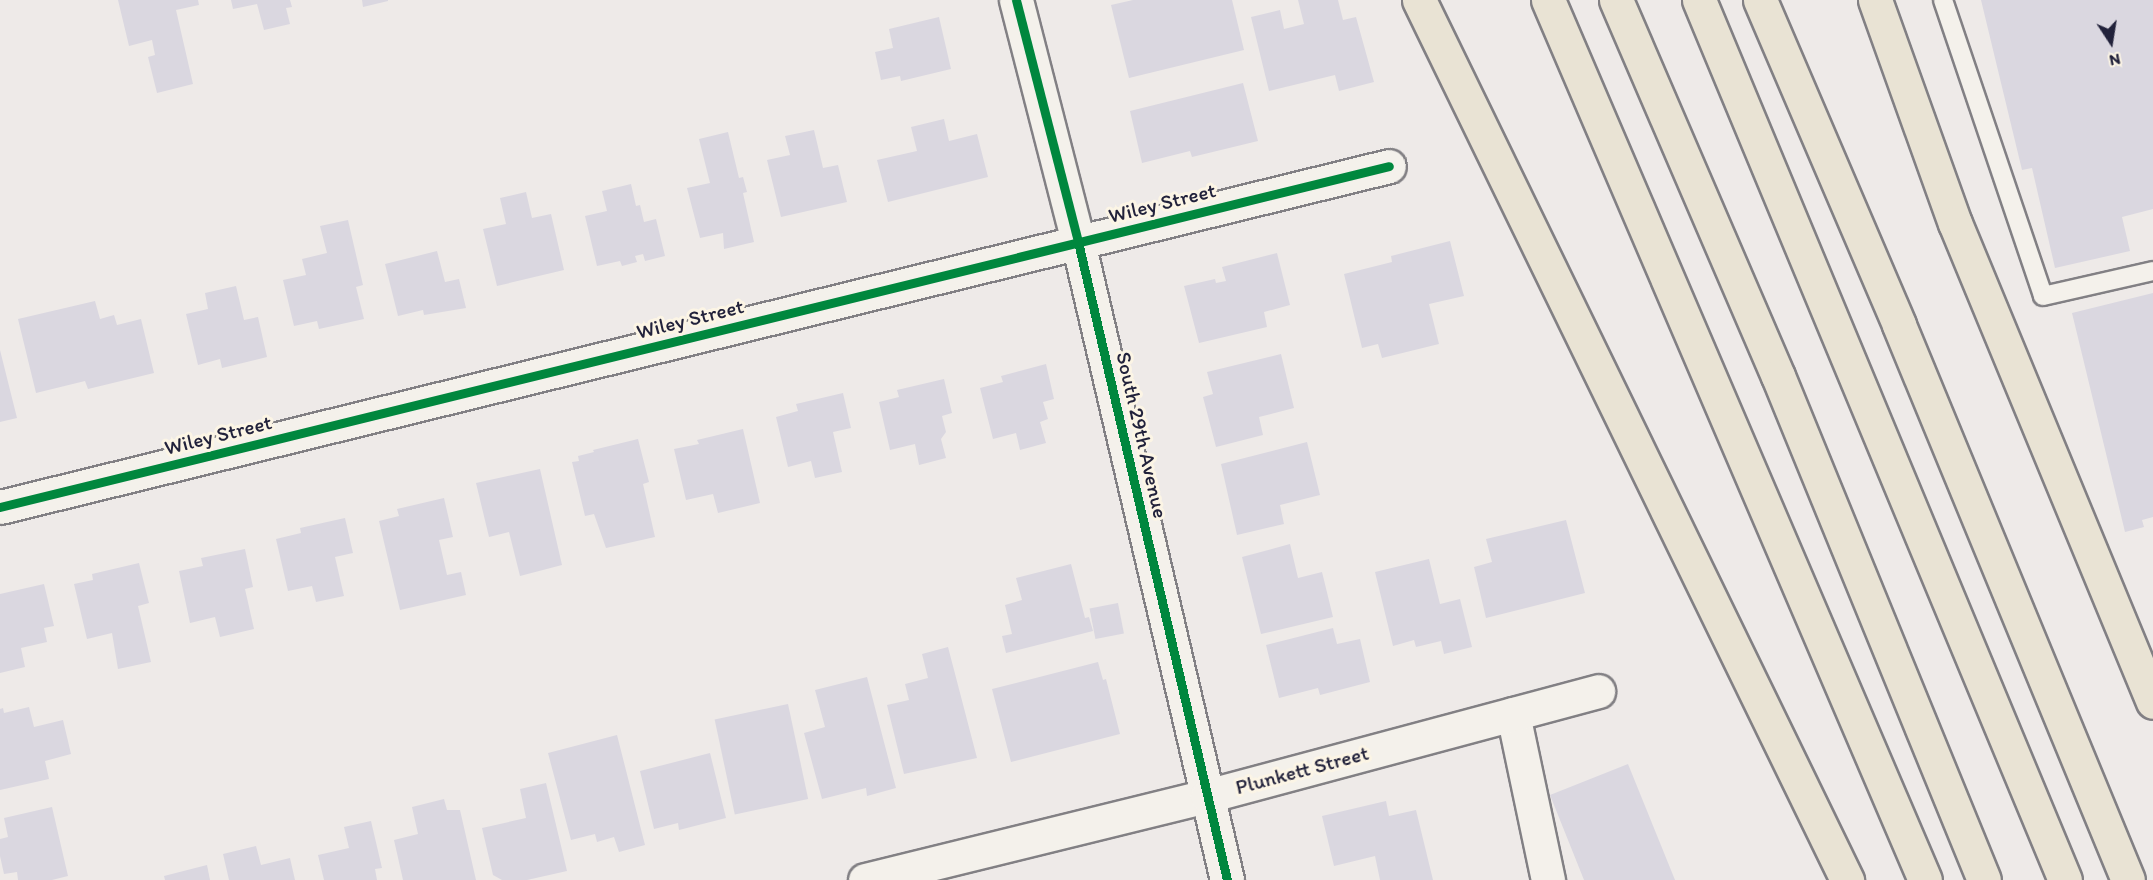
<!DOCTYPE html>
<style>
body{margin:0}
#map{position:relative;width:2153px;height:880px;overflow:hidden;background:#eeeae8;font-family:Itim,sans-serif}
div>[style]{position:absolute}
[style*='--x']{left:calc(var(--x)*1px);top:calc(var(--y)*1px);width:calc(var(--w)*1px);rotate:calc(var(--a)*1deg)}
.building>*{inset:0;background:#dad7e0;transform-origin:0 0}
.roads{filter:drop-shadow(2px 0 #828084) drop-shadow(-2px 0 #828084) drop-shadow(0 2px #828084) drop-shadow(0 -2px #828084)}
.lane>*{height:18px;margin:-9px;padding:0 9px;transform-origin:9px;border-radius:9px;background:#f4f1eb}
.street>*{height:33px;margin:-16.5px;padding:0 16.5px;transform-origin:16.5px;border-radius:16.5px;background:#f4f1eb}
.highway>*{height:33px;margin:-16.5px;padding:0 16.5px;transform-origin:16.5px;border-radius:16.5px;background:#e9e3d4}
.cycleway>*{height:9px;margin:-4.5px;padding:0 4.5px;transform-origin:4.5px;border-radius:4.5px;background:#00873e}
span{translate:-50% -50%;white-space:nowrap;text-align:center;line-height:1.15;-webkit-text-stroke:6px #fcf5e5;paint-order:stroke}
.street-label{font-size:21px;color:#22223b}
.north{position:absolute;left:2081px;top:12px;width:60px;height:60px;-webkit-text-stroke:4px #fcf5e5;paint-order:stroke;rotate:168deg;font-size:16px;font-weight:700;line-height:24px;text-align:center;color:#22223b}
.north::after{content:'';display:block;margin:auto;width:21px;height:27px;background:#22223b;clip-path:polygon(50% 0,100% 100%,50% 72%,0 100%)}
</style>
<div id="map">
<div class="building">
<i style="clip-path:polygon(118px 0,198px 0,199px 5px,176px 10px,193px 84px,157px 93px,148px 57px,155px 55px,152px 40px,129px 46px)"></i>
<i style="clip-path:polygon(231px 0,290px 0,292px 7px,286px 8px,290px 24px,264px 30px,257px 4px,233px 9px)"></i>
<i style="clip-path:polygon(362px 0,388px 0,388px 1px,363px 7px)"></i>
<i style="clip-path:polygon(1133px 0,1232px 0,1244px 50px,1129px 78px,1111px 5px)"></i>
<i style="clip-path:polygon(1298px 0,1338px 0,1343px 20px,1356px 17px,1374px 82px,1339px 91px,1335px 75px,1269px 91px,1251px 17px,1280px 10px,1284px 29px,1304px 24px)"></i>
<i style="clip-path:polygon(1981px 0,2153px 0,2153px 209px,2122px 217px,2130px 251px,2055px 268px,2032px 168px,2022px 170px)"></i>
<i style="clip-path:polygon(939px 17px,951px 69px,901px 81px,900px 76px,881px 80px,875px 52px,893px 48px,889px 29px)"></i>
<i style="clip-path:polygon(1243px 83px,1258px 141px,1192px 157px,1190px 151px,1142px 163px,1130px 111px)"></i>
<i style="clip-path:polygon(944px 119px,949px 141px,977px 134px,988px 177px,888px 202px,877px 160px,917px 151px,911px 127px)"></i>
<i style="clip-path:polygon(814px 130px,823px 168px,838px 165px,847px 202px,781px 217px,767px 160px,790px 155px,785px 136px)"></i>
<i style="clip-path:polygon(728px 132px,739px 178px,743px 177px,747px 192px,743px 193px,754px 242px,724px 249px,723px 233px,700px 238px,687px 188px,710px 183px,699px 139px)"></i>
<i style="clip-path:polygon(631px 184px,636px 206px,640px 205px,644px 222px,656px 219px,665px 256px,645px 261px,643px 254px,635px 256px,637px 262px,622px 266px,620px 261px,597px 266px,585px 216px,607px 211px,602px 191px)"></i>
<i style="clip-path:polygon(526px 192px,532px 218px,551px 214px,564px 270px,497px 286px,483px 229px,506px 224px,500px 198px)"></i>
<i style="clip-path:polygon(348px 220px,363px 285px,356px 287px,364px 319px,319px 329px,317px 321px,294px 326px,283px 280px,306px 275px,302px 259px,327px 253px,320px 226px)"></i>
<i style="clip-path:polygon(1450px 241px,1464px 296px,1429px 304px,1439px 344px,1382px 358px,1378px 344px,1362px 348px,1344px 274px,1392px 262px,1391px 256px)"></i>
<i style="clip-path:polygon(437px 251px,445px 282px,459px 279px,466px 308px,424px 315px,423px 310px,398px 316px,385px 264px)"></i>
<i style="clip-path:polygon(1277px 253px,1290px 305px,1264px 312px,1267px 327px,1199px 343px,1184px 286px,1215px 279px,1216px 283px,1226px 281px,1222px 267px)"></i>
<i style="clip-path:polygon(236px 286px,244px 320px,258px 317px,267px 357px,222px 368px,220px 359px,198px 365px,186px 314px,208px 309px,205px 293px)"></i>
<i style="clip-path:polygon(2153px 293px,2153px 517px,2142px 520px,2144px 527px,2125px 532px,2072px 313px)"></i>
<i style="clip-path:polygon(95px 301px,100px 319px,114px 315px,117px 325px,141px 319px,154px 373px,88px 389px,85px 381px,36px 393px,18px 319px)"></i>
<i style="clip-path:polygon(0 350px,17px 418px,0 422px)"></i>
<i style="clip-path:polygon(1281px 354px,1294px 408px,1259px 417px,1263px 435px,1216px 447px,1203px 397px,1213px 394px,1207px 372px)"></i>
<i style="clip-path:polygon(1046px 364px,1054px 399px,1043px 402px,1048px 419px,1040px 422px,1046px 443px,1020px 450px,1016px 433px,993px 439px,980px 388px,1003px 382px,1001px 376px)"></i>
<i style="clip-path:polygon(944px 379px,952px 413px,942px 416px,946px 432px,941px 439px,946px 458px,919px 465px,915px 444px,890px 450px,879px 402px,899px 397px,897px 390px)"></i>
<i style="clip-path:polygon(843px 393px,851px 428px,833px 432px,842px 472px,815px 478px,811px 461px,788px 467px,776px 417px,798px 411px,796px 404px)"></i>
<i style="clip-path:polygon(743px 429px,760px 503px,718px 513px,713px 494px,686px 500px,674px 449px,699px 444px,697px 440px)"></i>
<i style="clip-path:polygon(638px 439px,649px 482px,643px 484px,655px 537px,606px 548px,594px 514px,585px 516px,572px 462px,579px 461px,578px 456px,594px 452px,593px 450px)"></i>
<i style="clip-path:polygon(1307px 442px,1320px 495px,1280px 505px,1284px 524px,1237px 535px,1221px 464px)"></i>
<i style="clip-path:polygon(540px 469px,562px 565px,520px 576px,509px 532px,489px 537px,476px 483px)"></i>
<i style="clip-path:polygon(444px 498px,453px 537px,439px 540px,447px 575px,461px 572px,466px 595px,400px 610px,379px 521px,399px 516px,397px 509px)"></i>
<i style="clip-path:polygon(345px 518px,353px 553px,335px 557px,344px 596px,316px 602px,312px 586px,288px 591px,276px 539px,301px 533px,300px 528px)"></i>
<i style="clip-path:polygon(1566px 520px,1585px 593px,1486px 618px,1474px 567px,1492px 562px,1486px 539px)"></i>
<i style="clip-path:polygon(1290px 544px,1298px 578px,1322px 572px,1333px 617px,1261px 634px,1242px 557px)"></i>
<i style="clip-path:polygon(245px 549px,253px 587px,245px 589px,254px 629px,220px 637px,215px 617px,190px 623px,179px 571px,203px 566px,201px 558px)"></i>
<i style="clip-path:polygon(1429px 559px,1440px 604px,1460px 599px,1472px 647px,1444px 654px,1441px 641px,1416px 647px,1414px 640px,1393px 646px,1375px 572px)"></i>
<i style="clip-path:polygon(139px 563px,149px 603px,138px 606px,151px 662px,118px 669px,112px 633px,87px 639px,74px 584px,93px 580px,92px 574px)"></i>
<i style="clip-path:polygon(1071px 564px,1085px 618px,1089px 617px,1093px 631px,1006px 653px,1002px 636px,1012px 634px,1005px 605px,1022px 600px,1016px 578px)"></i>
<i style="clip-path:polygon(44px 584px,54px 626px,44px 628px,47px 642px,21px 648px,25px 667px,0 673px,0 594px)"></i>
<i style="left:1118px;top:603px;width:31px;height:29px;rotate:79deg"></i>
<i style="clip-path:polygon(1333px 628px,1337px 644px,1360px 639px,1370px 682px,1320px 695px,1318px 688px,1279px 698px,1266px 645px)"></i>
<i style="clip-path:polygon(948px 647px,977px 758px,904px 774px,887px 705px,909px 700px,905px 684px,928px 678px,922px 654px)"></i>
<i style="clip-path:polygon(1098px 662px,1103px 680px,1106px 679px,1120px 734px,1011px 762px,992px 689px)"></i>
<i style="clip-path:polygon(867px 677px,896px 788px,867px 796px,866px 788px,822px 799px,804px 733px,825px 727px,815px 690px)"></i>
<i style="left:788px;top:704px;width:97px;height:75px;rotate:78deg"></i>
<i style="clip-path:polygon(29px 707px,34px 727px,63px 720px,71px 754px,45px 761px,49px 779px,0 790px,0 709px,3px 708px,4px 713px)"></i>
<i style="clip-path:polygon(617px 735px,645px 845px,619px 852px,614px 837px,597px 842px,595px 834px,571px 840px,548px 753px)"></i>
<i style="clip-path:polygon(710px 753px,726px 818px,679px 830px,678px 823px,654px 829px,640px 771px)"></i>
<i style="clip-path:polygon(1628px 764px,1675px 880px,1584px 880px,1550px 795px)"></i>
<i style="clip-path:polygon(546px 783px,567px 871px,527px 880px,502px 880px,493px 875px,482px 828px,526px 818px,520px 789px)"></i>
<i style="clip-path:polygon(444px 799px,447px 810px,460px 810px,476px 880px,403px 880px,394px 840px,418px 834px,412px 807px)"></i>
<i style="clip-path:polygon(1386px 801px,1389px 816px,1416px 810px,1433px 880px,1380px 880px,1375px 856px,1334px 866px,1322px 816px)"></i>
<i style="clip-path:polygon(52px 807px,68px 876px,52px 880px,18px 880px,17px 872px,4px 874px,0 856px,0 839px,8px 837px,4px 818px)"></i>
<i style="clip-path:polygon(371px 821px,382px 868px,375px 869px,377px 880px,324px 880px,318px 855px,349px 848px,344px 827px)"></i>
<i style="clip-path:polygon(256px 846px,261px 865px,290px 858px,295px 880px,229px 880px,223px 854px)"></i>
<i style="clip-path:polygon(207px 865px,210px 880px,165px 880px,164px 876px)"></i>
</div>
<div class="roads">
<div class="lane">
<i style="--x:1943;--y:0;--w:312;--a:71.3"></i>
<i style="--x:2043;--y:296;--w:113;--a:-12.8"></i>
</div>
<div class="street">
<i style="--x:1016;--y:0;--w:250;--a:75.6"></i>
<i style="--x:1078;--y:242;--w:655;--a:76.85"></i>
<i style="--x:0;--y:507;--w:1430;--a:-13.79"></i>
<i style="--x:1513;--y:714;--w:170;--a:78.1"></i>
<i style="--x:865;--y:880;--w:352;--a:-13.8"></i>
<i style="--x:1207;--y:796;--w:405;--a:-15"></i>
</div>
<div class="highway">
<i style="--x:1419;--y:0;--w:979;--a:64.06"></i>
<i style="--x:1548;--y:0;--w:957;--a:66.81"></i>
<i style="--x:1616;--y:0;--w:409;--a:66.7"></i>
<i style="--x:1778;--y:376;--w:544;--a:67.77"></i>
<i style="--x:1699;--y:0;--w:953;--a:67.42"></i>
<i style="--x:1760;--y:0;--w:353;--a:66.8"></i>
<i style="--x:1899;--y:325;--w:600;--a:67.58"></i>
<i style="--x:1875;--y:0;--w:237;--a:70.3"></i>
<i style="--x:1955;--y:223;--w:518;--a:67.54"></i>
</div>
</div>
<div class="cycleway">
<i style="--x:1016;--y:0;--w:250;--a:75.6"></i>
<i style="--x:1078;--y:242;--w:655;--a:76.85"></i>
<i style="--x:0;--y:507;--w:1430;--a:-13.79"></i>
</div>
<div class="street-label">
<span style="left:1162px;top:203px;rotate:-14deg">Wiley Street</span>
<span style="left:690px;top:319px;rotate:-14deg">Wiley Street</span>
<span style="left:218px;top:435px;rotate:-14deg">Wiley Street</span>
<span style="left:1142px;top:435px;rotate:77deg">South 29th Avenue</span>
<span style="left:1302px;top:770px;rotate:-15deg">Plunkett Street</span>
</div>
<div class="north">N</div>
</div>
